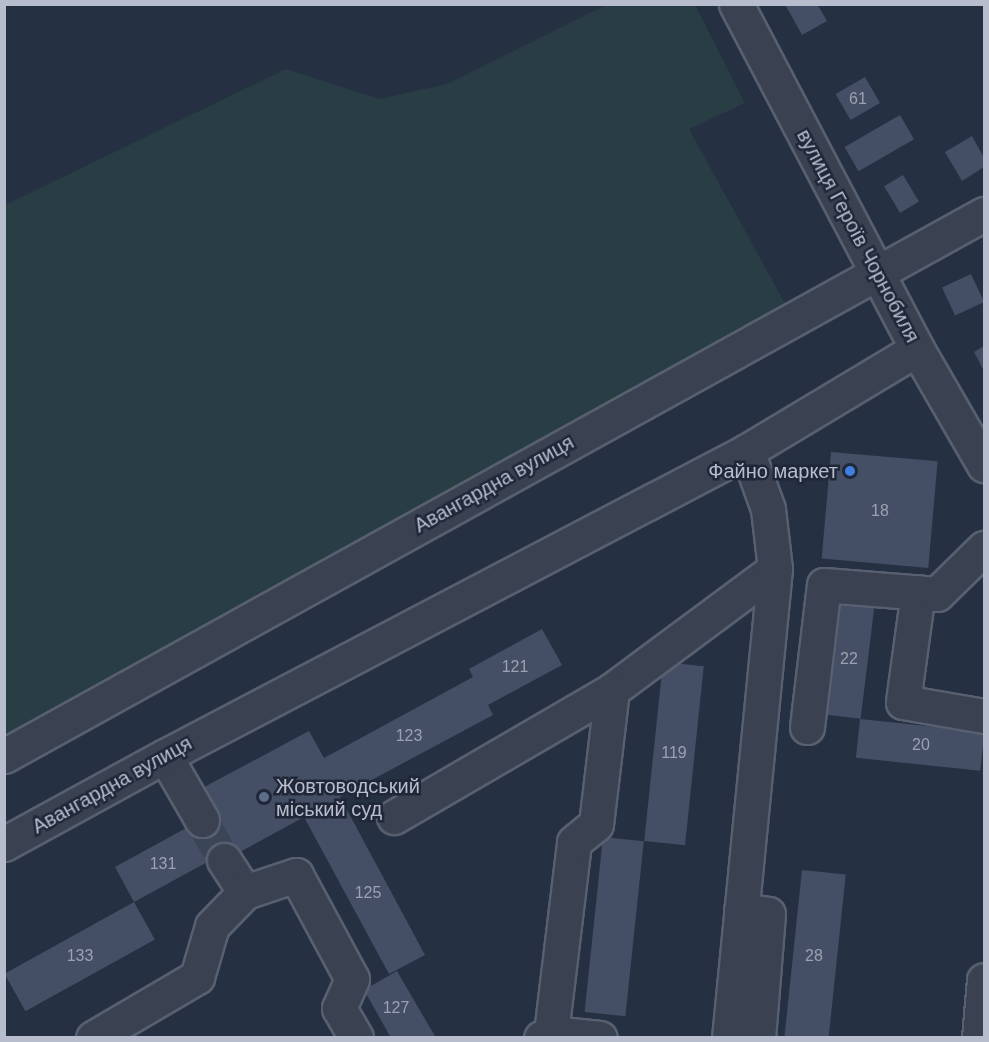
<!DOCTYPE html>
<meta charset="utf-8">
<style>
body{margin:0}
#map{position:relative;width:989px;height:1042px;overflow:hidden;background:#253043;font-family:Helvetica,sans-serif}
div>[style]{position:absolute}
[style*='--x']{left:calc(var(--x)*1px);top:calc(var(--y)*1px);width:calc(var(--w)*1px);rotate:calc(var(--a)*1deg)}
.green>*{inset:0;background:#283e44}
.building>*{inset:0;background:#444f65;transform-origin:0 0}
.minor-tunnel>*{height:33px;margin-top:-16.5px;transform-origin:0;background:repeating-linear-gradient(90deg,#3b4558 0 33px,transparent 0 49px)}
.roads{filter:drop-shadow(2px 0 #586070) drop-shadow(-2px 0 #586070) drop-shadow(0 2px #586070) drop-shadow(0 -2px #586070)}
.minor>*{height:33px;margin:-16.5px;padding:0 16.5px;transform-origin:16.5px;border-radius:16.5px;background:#3a4252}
.dots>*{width:16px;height:16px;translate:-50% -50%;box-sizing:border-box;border:3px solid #1f2738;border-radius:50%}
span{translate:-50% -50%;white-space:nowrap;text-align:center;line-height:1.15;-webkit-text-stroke:5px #1f2738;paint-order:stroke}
.number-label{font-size:16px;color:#9aa2b2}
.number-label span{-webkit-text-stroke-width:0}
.street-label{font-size:20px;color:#b7bdcc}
.poi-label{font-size:20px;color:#b7bdcc}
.right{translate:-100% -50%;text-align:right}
.left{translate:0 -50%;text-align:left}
.frame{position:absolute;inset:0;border:6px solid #b7bdcc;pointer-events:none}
</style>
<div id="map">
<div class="green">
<i style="clip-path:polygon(606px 5px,695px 5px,745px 103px,689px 129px,793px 318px,5px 740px,5px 205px,286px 69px,379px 99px,447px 84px)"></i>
</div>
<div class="building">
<i style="clip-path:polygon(789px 4px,817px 4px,827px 21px,802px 35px,786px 6px)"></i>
<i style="left:865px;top:77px;width:30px;height:34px;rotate:60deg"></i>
<i style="left:900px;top:115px;width:28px;height:64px;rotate:60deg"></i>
<i style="clip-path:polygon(972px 136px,984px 158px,984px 167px,962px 181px,945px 152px)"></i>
<i style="left:903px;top:175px;width:31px;height:22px;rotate:59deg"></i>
<i style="left:971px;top:274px;width:31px;height:32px;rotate:65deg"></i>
<i style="clip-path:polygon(984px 346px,984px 371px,974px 352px)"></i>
<i style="left:831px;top:452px;width:107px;height:107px;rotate:5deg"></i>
<i style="left:837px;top:599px;width:38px;height:116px;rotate:7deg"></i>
<i style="clip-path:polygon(542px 629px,562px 665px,488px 705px,493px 715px,340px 797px,425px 955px,389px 974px,304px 817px,214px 866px,211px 860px,134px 902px,115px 867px,208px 816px,195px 792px,309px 731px,324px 758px,473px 677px,469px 669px)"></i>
<i style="left:663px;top:662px;width:41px;height:180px;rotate:6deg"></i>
<i style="left:860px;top:719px;width:125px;height:39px;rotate:6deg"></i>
<i style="left:603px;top:837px;width:41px;height:176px;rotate:6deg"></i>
<i style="left:802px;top:870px;width:44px;height:169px;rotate:6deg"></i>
<i style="left:134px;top:902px;width:43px;height:148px;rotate:61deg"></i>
<i style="clip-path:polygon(397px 971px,436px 1038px,391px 1038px,364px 990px)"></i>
</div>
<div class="minor-tunnel">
<i style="--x:202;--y:820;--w:46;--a:61.2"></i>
</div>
<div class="roads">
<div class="minor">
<i style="--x:736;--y:4;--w:390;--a:62.3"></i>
<i style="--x:917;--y:349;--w:134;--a:60"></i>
<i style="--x:918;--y:592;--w:111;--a:97.8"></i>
<i style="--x:903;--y:702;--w:82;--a:9.8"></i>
<i style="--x:807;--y:727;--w:143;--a:-83.2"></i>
<i style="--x:824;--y:585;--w:113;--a:4.6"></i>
<i style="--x:937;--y:594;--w:66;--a:-44.4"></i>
<i style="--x:4;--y:756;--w:1120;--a:-28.95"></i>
<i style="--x:165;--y:756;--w:74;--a:60"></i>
<i style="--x:394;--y:817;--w:252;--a:-30.2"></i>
<i style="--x:612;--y:690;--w:203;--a:-36.6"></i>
<i style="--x:4;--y:844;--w:183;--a:-28.7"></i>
<i style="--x:165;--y:756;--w:657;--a:-27.66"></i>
<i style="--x:747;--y:451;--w:198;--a:-31"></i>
<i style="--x:224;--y:860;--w:38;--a:57"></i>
<i style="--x:741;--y:910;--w:27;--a:8"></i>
<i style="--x:768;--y:914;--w:124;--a:94.6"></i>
<i style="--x:551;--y:1033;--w:49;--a:5.8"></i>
<i style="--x:93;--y:1038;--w:121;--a:-30.4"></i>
<i style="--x:197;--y:977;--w:53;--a:-73.6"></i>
<i style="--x:212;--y:926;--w:47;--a:-45.9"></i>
<i style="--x:245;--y:892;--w:54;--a:-18.4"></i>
<i style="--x:296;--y:875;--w:118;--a:61.7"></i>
<i style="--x:352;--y:979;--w:32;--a:114"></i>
<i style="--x:339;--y:1008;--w:34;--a:60"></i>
<i style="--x:541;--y:1038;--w:11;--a:-27"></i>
<i style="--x:551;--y:1033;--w:192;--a:-83.1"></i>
<i style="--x:574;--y:842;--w:28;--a:-39"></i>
<i style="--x:596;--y:824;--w:135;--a:-83.2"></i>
<i style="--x:729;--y:1038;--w:471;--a:-84.4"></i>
<i style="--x:775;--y:569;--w:60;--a:-96.7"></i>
<i style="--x:768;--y:509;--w:62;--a:-109.9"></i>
<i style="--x:979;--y:1038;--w:58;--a:-85.1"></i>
</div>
</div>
<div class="dots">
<i style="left:850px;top:471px;background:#3f7fe0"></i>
<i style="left:264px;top:797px;background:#5c6f8a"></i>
</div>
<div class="number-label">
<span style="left:858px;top:99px">61</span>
<span style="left:880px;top:511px">18</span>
<span style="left:849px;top:659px">22</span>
<span style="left:515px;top:667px">121</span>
<span style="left:409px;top:736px">123</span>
<span style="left:921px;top:745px">20</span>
<span style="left:674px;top:753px">119</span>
<span style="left:163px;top:864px">131</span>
<span style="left:368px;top:893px">125</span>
<span style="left:80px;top:956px">133</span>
<span style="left:814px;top:956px">28</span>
<span style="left:396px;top:1008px">127</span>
</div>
<div class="street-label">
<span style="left:858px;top:236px;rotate:62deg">вулиця Героїв Чорнобиля</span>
<span style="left:494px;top:484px;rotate:-29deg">Авангардна вулиця</span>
<span style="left:112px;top:785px;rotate:-29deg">Авангардна вулиця</span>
</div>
<div class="poi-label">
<span class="right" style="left:838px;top:471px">Файно маркет</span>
<span class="left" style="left:276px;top:798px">Жовтоводський<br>міський суд</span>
</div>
<div class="frame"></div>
</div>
